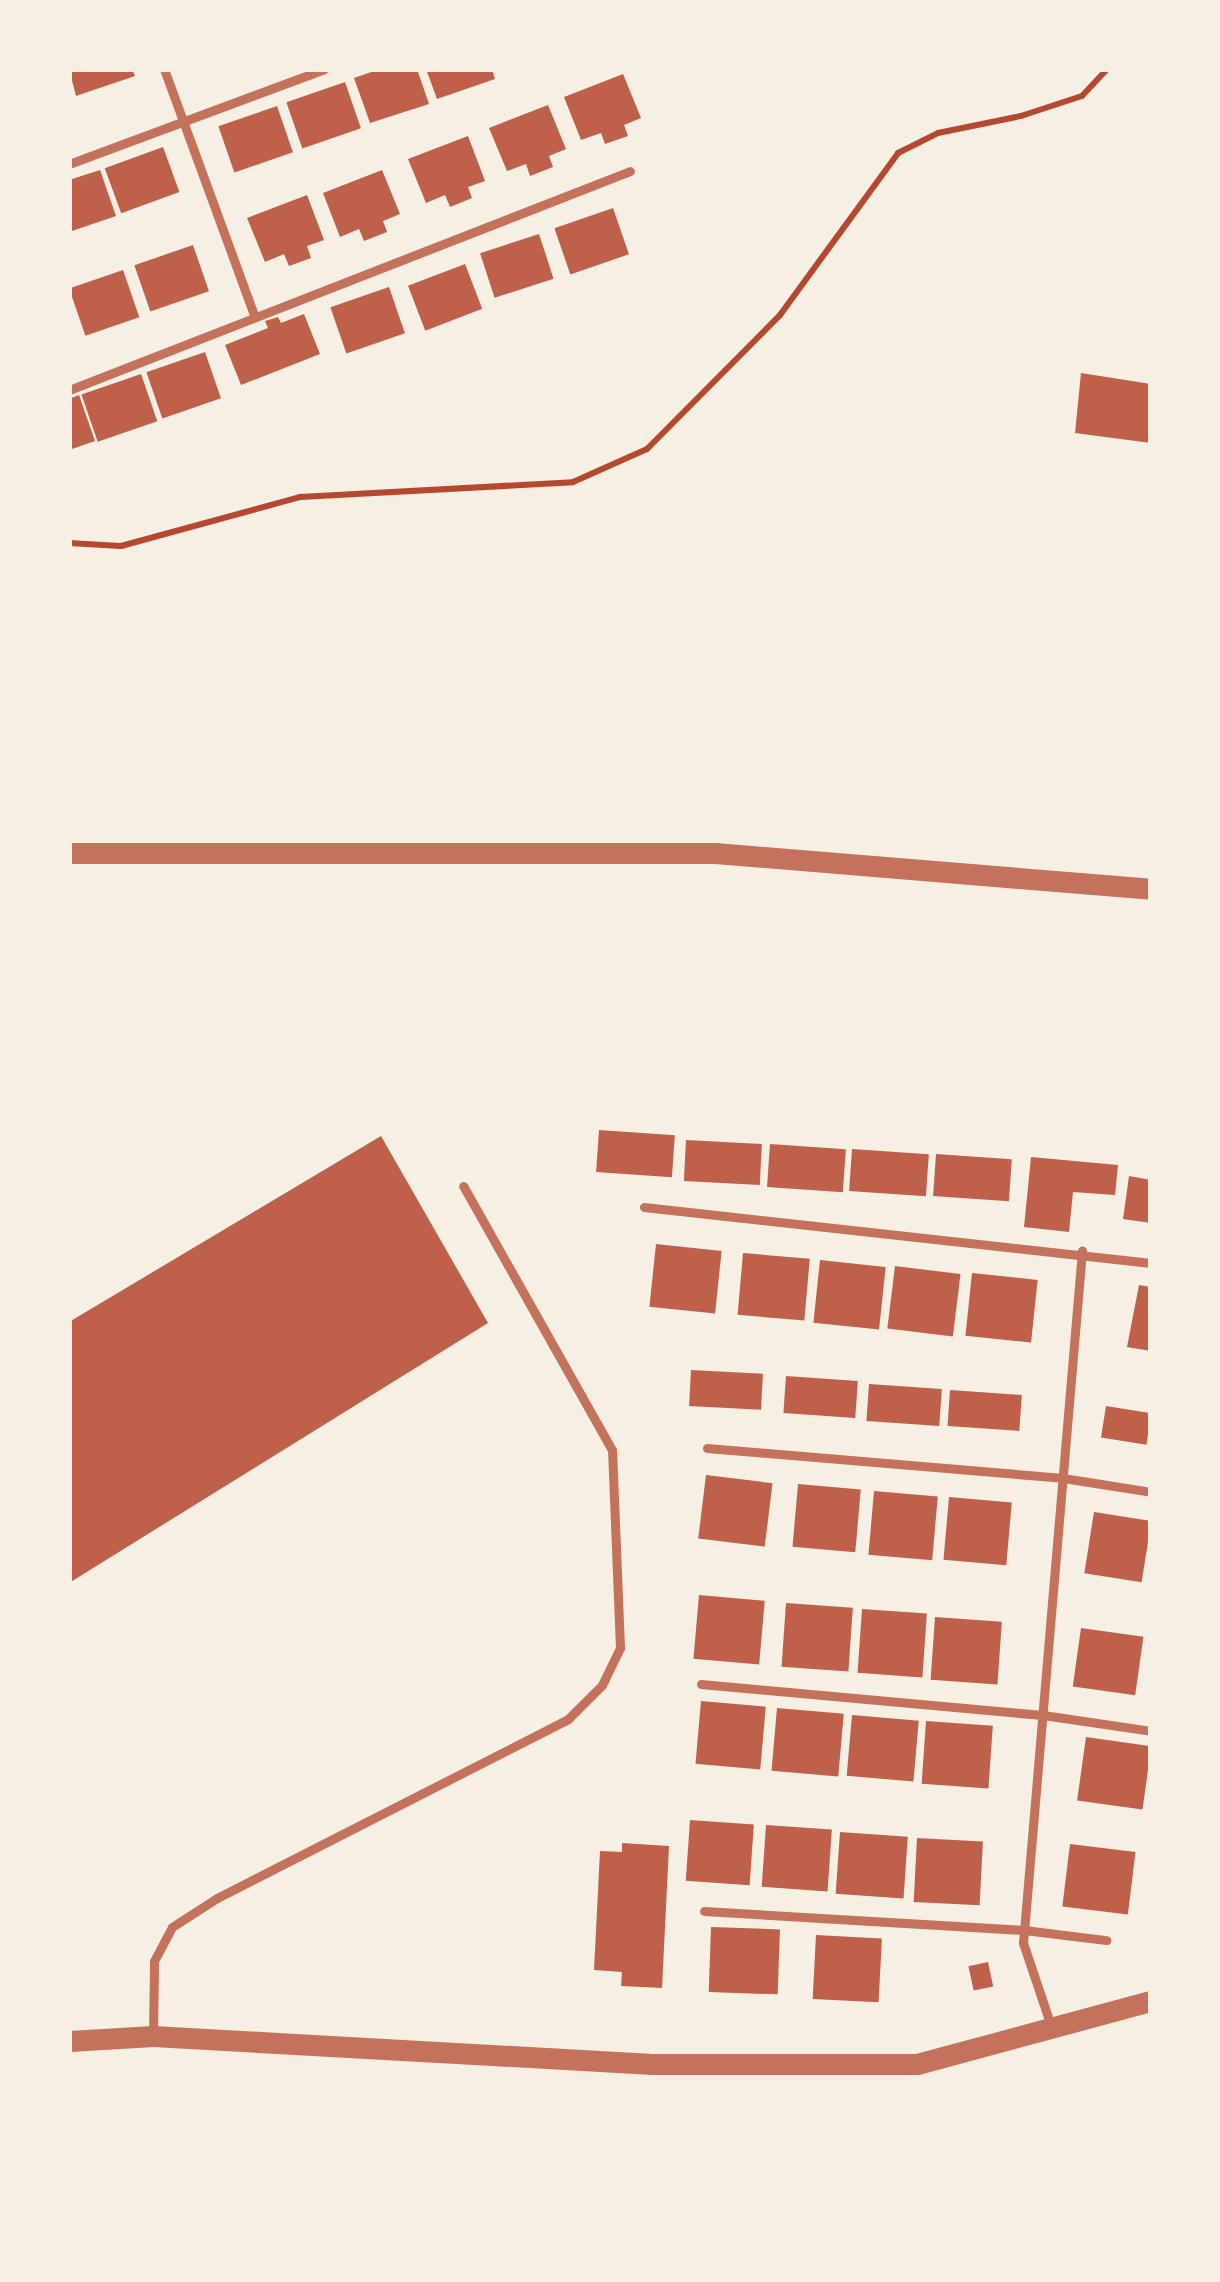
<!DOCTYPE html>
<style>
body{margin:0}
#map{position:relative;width:1220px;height:2282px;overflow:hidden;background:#f6efe4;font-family:Barlow,sans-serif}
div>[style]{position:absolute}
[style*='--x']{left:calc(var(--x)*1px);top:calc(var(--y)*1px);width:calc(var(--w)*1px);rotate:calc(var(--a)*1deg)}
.building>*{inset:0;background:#bf614a;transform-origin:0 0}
.path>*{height:6px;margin:-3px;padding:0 3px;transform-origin:3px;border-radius:3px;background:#b5482f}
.service>*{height:9px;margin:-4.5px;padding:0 4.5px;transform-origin:4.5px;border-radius:4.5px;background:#c5725c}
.tertiary>*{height:21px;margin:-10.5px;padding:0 10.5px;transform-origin:10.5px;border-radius:10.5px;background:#c5725c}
span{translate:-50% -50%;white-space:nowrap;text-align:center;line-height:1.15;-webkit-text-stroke:12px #f6efe4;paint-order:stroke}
.frame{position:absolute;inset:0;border:72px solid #f6efe4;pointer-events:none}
</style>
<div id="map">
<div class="building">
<i style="clip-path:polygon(69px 69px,132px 69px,135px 76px,76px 96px)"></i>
<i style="clip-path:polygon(380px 69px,417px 69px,429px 104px,370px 123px,354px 78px)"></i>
<i style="clip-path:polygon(426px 69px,492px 69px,495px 79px,437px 99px)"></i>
<i style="clip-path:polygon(623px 74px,641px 118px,624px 125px,628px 136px,605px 144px,601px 133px,581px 140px,564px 97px)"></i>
<i style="left:345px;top:82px;width:49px;height:62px;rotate:71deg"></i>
<i style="clip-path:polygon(548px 105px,566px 149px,549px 156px,553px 167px,530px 176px,526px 164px,507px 171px,489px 128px)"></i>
<i style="left:277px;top:106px;width:49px;height:62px;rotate:71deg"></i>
<i style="clip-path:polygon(468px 136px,485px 181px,468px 187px,472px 198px,450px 207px,445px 195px,426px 203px,408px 159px)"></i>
<i style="left:163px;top:147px;width:48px;height:62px;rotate:70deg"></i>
<i style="clip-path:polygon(100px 170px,116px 216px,69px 232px,69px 180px)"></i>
<i style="clip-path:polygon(382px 170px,400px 214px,383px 221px,387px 232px,364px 241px,359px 229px,340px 237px,323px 193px)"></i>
<i style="clip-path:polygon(307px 195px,324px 240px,307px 246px,311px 258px,289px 266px,284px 254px,265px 262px,247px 218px)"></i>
<i style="left:613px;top:208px;width:49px;height:62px;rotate:71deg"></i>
<i style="left:539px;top:234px;width:47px;height:62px;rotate:72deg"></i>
<i style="left:193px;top:245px;width:49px;height:62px;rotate:71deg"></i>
<i style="left:465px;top:264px;width:48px;height:61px;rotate:69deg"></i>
<i style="left:123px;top:270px;width:50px;height:57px;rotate:71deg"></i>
<i style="left:389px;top:287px;width:49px;height:62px;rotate:71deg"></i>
<i style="clip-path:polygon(304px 314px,320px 354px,241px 385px,225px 345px,268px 328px,265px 321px,278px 317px,281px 323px)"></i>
<i style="left:205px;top:352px;width:49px;height:62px;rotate:71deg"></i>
<i style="clip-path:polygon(1081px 373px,1151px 384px,1151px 443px,1075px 433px)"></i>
<i style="left:141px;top:374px;width:50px;height:63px;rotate:71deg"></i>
<i style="clip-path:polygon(79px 395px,95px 441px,69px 450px,69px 399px)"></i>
<i style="left:599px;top:1130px;width:76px;height:42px;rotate:4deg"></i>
<i style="clip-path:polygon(381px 1136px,488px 1323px,69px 1583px,69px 1322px)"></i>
<i style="left:686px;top:1140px;width:76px;height:41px;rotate:3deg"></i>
<i style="left:770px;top:1144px;width:76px;height:43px;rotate:4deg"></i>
<i style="left:852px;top:1149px;width:77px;height:42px;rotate:4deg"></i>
<i style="left:936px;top:1154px;width:76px;height:42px;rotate:4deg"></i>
<i style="clip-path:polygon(1031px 1157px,1118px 1165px,1115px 1195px,1073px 1192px,1069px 1232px,1024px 1227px)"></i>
<i style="clip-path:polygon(1129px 1176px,1151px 1180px,1151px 1223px,1123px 1219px)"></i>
<i style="left:656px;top:1244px;width:66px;height:63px;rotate:6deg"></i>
<i style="left:743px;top:1253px;width:67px;height:62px;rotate:5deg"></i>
<i style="left:820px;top:1260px;width:66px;height:63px;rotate:6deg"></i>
<i style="left:895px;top:1266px;width:66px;height:63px;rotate:7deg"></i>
<i style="left:972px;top:1273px;width:66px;height:63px;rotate:6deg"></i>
<i style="clip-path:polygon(1139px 1285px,1151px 1287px,1151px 1351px,1127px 1347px)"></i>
<i style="left:691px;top:1370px;width:72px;height:36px;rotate:3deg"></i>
<i style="left:786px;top:1376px;width:72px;height:37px;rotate:4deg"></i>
<i style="left:869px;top:1384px;width:73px;height:37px;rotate:4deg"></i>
<i style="left:950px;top:1390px;width:72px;height:36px;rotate:4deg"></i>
<i style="left:1106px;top:1406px;width:46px;height:32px;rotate:9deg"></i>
<i style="left:706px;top:1475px;width:67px;height:64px;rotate:7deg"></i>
<i style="left:798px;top:1484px;width:63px;height:63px;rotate:5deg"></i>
<i style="left:874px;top:1491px;width:64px;height:64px;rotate:5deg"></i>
<i style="left:949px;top:1497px;width:63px;height:63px;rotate:5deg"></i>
<i style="left:1094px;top:1512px;width:58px;height:62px;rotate:9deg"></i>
<i style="left:699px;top:1595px;width:66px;height:64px;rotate:5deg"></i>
<i style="left:786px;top:1603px;width:67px;height:64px;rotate:4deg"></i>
<i style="left:862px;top:1609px;width:65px;height:64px;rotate:4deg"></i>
<i style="left:935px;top:1617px;width:67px;height:63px;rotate:4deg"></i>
<i style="left:1081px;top:1628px;width:63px;height:59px;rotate:8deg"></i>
<i style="left:701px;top:1701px;width:65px;height:63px;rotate:5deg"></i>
<i style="left:777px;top:1708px;width:67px;height:63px;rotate:5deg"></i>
<i style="left:852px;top:1715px;width:67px;height:61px;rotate:5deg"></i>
<i style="left:926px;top:1721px;width:67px;height:63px;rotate:4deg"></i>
<i style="left:1086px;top:1737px;width:66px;height:64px;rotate:8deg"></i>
<i style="left:690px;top:1820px;width:64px;height:61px;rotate:4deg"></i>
<i style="left:766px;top:1825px;width:66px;height:62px;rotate:4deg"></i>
<i style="left:840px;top:1832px;width:68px;height:62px;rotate:4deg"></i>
<i style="left:917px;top:1838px;width:66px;height:64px;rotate:3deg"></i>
<i style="clip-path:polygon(622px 1843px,669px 1846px,662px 1988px,621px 1986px,622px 1972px,594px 1970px,600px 1851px,622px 1852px)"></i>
<i style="left:1070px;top:1844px;width:66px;height:63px;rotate:7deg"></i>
<i style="left:711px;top:1927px;width:69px;height:65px;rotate:2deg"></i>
<i style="left:816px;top:1935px;width:66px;height:64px;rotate:3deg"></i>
<i style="left:988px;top:1962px;width:25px;height:20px;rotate:78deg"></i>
</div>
<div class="path">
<i style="--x:69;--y:543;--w:52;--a:3.3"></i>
<i style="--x:121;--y:546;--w:186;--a:-15.3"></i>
<i style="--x:300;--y:497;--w:273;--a:-3.1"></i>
<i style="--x:573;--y:482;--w:81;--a:-24"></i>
<i style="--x:647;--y:449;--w:189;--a:-45.2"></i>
<i style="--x:780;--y:315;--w:200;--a:-53.9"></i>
<i style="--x:898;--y:153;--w:45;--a:-26.6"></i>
<i style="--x:938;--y:133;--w:85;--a:-11.6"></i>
<i style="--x:1021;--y:116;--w:64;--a:-18.2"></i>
<i style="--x:1082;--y:96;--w:37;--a:-47"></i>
</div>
<div class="service">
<i style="--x:164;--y:69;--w:264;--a:69.9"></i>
<i style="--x:69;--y:164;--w:272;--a:-20.4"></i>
<i style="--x:69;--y:390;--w:602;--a:-21.32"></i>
<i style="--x:644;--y:1207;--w:510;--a:6.3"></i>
<i style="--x:707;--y:1448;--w:357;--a:4.8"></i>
<i style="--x:1063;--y:1478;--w:89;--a:9"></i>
<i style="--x:701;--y:1684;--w:343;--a:5.2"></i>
<i style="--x:1043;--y:1715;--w:109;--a:8.4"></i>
<i style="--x:704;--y:1911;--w:321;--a:3.4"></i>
<i style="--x:1024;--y:1930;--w:83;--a:7"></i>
<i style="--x:1052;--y:2029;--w:91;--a:-108.6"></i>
<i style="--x:1023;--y:1943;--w:695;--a:-85.13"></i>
<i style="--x:153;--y:2036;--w:75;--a:-89.2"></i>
<i style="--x:154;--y:1961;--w:38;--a:-62"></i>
<i style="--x:172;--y:1927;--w:54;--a:-32.8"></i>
<i style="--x:217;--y:1898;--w:394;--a:-27"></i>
<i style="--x:568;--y:1719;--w:48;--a:-45"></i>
<i style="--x:602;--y:1685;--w:41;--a:-64.1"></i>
<i style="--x:620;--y:1648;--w:198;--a:-92.3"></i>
<i style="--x:612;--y:1450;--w:303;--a:-119.4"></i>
</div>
<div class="tertiary">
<i style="--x:69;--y:853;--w:646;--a:0"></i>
<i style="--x:715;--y:853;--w:437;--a:4.7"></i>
<i style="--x:69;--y:2041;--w:84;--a:-3.4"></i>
<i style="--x:153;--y:2036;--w:500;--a:3.2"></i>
<i style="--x:652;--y:2064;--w:265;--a:0"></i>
<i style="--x:917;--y:2064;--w:242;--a:-15.1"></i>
</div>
<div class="frame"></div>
</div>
